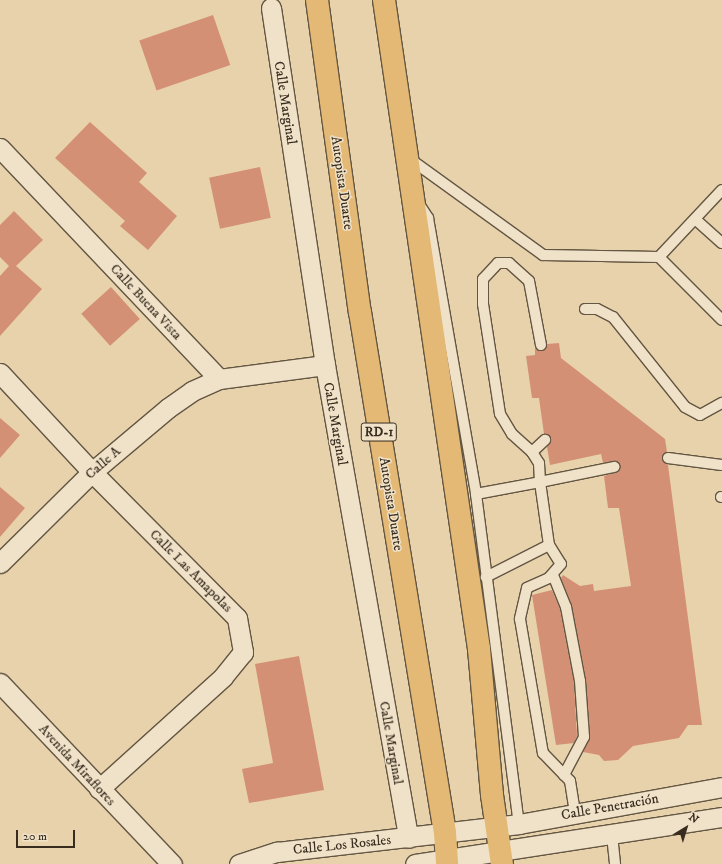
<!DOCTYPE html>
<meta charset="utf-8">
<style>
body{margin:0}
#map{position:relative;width:722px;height:864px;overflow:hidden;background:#e8d2ac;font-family:"IM FELL DW Pica",serif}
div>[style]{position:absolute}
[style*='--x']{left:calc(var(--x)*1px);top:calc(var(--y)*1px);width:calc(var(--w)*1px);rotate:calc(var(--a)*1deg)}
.building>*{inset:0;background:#d39075;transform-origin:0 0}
.roads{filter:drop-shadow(1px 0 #635642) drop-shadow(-1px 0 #635642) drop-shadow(0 1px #635642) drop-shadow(0 -1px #635642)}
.service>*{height:10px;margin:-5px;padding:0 5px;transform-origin:5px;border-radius:5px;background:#f0e2c9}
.minor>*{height:19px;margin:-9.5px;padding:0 9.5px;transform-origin:9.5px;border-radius:9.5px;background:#f0e2c9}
.motorway>*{height:22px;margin:-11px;padding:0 11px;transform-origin:11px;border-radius:11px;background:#e4b976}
span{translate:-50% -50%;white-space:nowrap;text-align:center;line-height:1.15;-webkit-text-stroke:3px #f0e2c9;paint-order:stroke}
.shield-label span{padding:1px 3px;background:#f0e2c9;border:1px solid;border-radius:3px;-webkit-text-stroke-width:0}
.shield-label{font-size:13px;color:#372c1e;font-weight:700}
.street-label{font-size:14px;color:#372c1e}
.north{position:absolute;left:666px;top:808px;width:40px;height:40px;-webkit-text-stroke:3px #f0e2c9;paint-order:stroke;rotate:38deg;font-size:11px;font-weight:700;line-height:16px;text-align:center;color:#372c1e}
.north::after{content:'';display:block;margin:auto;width:14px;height:18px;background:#372c1e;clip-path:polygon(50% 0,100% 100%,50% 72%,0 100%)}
.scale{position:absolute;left:16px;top:830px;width:59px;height:18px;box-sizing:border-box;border:2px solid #372c1e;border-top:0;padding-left:5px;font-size:12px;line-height:14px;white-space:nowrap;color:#372c1e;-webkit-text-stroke:3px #f0e2c9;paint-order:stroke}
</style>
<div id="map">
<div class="building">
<i style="left:213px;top:15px;width:53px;height:78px;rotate:71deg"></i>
<i style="clip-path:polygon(90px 122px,147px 173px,139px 182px,177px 216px,148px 250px,120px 226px,125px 221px,55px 158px)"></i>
<i style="left:260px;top:167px;width:52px;height:52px;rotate:78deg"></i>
<i style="clip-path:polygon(14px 211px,43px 240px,16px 266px,42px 289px,0 336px,0 276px,9px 266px,0 257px,0 225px)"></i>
<i style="left:111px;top:287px;width:43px;height:40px;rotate:48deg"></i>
<i style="clip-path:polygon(559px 343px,561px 358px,665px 439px,667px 452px,662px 458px,668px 465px,702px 725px,688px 725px,679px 738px,633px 746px,618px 760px,604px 761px,599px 755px,583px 752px,590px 737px,586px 680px,572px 606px,561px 578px,563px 575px,580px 586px,593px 584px,594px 591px,631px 586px,619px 508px,608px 508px,604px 476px,618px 472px,620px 466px,616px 461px,603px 463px,601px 454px,550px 465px,547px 447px,551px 439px,544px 434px,539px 398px,532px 398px,526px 356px,535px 355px,535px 348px,543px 351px,547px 344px)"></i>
<i style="clip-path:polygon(0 418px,20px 435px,0 458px)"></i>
<i style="clip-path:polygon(0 487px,25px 508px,0 537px)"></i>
<i style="clip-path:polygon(552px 590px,560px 609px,574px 682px,577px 736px,574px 743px,556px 745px,532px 595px)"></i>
<i style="clip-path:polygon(299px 656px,324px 790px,249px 803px,242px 769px,273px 763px,255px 664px)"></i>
</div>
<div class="roads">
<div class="service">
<i style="--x:410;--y:159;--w:164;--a:35.8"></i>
<i style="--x:543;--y:255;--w:116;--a:1"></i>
<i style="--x:659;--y:257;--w:92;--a:-46.8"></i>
<i style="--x:419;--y:204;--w:17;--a:57"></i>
<i style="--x:428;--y:218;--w:280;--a:80.1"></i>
<i style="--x:476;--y:494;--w:333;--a:82.6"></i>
<i style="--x:695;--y:219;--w:36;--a:42"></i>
<i style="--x:659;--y:257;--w:89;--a:45"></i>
<i style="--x:585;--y:309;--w:12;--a:0"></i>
<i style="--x:597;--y:309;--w:18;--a:27"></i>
<i style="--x:613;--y:317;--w:115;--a:51.3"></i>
<i style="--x:685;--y:407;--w:17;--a:28"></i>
<i style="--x:700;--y:415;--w:25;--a:-29"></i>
<i style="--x:541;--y:345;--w:65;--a:-100.6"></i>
<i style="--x:529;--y:281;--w:27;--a:-138"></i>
<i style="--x:509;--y:263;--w:11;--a:180"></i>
<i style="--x:498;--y:263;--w:22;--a:133"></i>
<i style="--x:483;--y:279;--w:25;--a:90"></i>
<i style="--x:483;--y:304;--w:111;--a:81.2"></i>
<i style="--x:500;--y:414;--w:23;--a:59"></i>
<i style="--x:512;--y:434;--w:27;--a:42"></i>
<i style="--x:532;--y:452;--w:18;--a:-43"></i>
<i style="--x:532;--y:452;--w:13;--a:58"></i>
<i style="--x:539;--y:463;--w:19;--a:87"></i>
<i style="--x:540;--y:482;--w:76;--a:-11.5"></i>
<i style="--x:668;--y:458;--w:54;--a:7.4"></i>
<i style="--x:476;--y:494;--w:65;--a:-10.6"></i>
<i style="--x:540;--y:482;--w:64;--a:81.9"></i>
<i style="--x:549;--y:545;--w:71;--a:153.1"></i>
<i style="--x:721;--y:497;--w:1;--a:0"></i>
<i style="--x:549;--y:545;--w:22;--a:58"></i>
<i style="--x:561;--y:564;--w:18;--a:131"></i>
<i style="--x:549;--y:578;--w:24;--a:156"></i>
<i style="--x:527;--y:588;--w:32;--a:103"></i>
<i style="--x:520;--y:619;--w:136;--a:80.3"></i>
<i style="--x:543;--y:753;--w:39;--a:46"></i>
<i style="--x:570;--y:781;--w:32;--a:81"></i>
<i style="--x:553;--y:575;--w:35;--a:68"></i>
<i style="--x:566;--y:607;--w:75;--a:79.3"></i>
<i style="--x:580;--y:681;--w:56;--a:85.9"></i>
<i style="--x:584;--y:737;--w:43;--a:117.8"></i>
<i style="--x:612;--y:835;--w:29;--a:84"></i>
</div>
<div class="minor">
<i style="--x:271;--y:8;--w:361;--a:81.4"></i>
<i style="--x:325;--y:365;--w:480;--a:80"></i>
<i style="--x:0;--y:148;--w:318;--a:46.5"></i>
<i style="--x:219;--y:379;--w:107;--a:-7.5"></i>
<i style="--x:0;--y:373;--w:135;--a:47.1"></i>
<i style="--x:92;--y:472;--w:206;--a:45.2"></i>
<i style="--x:237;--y:618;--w:35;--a:80"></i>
<i style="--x:243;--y:652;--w:32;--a:129"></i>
<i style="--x:223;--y:677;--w:167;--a:137.9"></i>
<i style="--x:0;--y:563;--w:129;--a:-44.7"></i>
<i style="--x:92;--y:472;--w:99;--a:-40.1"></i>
<i style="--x:168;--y:408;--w:29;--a:-35"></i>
<i style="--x:192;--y:391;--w:30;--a:-24"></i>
<i style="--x:0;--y:683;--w:250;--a:46.5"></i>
<i style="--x:239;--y:864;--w:40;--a:-18"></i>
<i style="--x:277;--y:852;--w:244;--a:-6.6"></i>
<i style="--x:519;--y:824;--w:206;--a:-10.3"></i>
<i style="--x:415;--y:864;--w:311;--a:-8.7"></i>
</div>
<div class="motorway">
<i style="--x:317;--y:0;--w:315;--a:82.2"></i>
<i style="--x:360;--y:312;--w:528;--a:80.73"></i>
<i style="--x:445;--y:833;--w:31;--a:86"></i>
<i style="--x:384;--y:0;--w:656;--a:81.67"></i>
<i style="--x:479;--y:649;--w:147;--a:84.9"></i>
<i style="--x:492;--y:795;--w:70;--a:81.8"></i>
</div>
</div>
<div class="shield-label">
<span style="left:379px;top:432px">RD-1</span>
</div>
<div class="street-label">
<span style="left:285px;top:103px;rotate:81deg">Calle Marginal</span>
<span style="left:342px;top:183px;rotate:82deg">Autopista Duarte</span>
<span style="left:146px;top:302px;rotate:47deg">Calle Buena Vista</span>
<span style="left:335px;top:424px;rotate:80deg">Calle Marginal</span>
<span style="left:103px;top:463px;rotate:-41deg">Calle A</span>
<span style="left:391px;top:504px;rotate:81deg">Autopista Duarte</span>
<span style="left:191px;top:571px;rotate:45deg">Calle Las Amapolas</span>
<span style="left:391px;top:743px;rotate:80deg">Calle Marginal</span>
<span style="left:77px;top:765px;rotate:47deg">Avenida Miraflores</span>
<span style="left:610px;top:807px;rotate:-10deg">Calle Penetración</span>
<span style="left:342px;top:845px;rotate:-6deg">Calle Los Rosales</span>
</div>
<div class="north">N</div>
<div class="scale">20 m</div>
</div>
